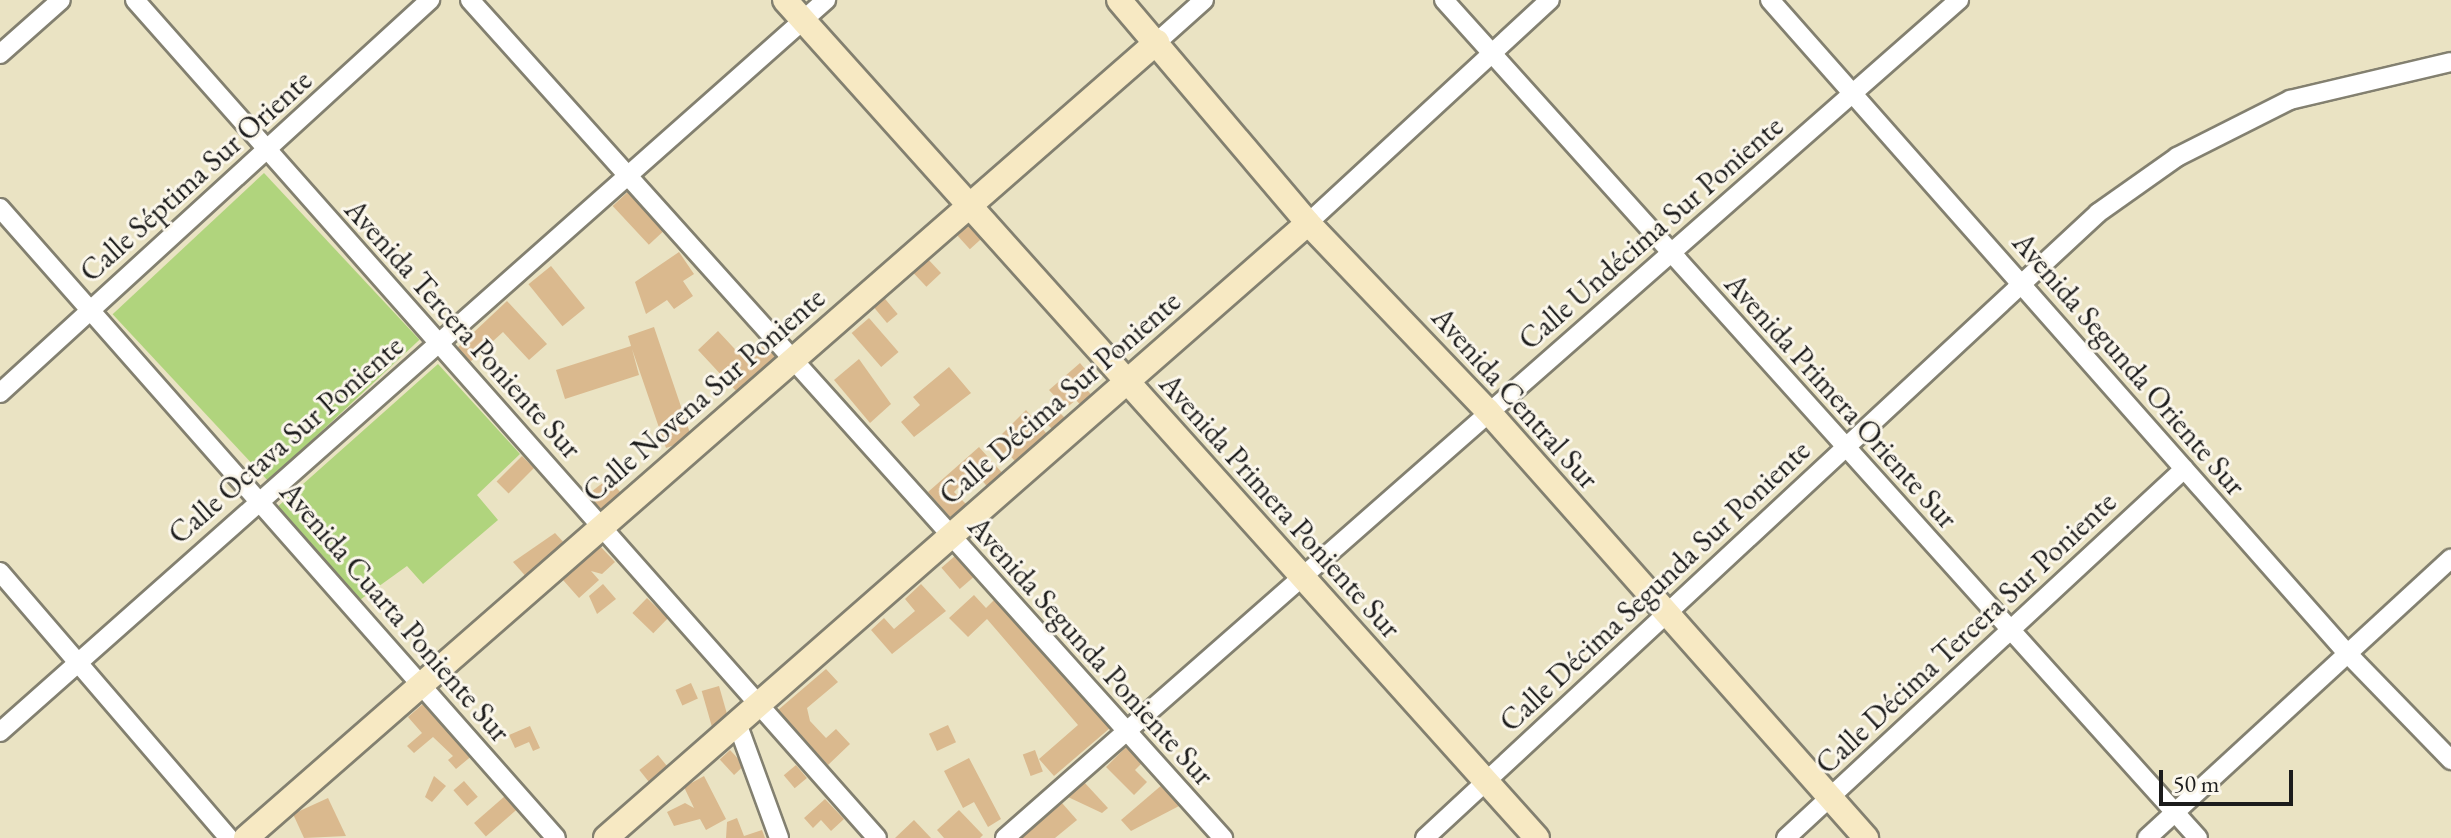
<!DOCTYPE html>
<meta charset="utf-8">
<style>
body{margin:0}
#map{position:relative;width:2451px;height:838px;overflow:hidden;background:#eae3c3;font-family:"EB Garamond",serif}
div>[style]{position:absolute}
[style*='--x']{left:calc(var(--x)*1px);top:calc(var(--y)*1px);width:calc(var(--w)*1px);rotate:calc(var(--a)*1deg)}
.green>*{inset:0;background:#b0d47d;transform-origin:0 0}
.building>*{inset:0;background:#dab98e;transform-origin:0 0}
.roads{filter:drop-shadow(2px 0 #838070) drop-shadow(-2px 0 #838070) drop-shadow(0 2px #838070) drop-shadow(0 -2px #838070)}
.street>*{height:18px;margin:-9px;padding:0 9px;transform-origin:9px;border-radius:9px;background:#fff}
.secondary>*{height:24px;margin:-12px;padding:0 12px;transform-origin:12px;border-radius:12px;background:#f7e9c3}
span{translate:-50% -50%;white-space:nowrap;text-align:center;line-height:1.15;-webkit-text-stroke:6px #fbf7ec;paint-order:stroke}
.street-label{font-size:30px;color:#1c1c1c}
.scale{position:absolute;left:2159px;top:770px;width:134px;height:36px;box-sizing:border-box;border:4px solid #1c1c1c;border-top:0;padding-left:10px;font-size:24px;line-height:28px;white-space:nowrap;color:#1c1c1c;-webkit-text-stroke:6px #fbf7ec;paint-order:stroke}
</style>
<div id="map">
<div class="green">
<i style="left:264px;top:173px;width:228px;height:207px;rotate:47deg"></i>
<i style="clip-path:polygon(438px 364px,520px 454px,477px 495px,498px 520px,423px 584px,407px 566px,357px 602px,275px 509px)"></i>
</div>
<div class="building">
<i style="left:631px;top:189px;width:53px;height:25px;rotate:47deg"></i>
<i style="left:965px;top:220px;width:25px;height:16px;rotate:48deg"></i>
<i style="clip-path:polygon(679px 252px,694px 274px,683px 281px,693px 296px,674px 309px,667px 300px,646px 314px,635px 282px)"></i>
<i style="left:926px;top:257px;width:22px;height:20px;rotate:47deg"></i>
<i style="left:551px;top:266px;width:54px;height:29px;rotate:51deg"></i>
<i style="left:881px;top:294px;width:26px;height:14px;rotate:50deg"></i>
<i style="clip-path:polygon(507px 301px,547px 344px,529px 360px,503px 332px,470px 362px,457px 348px)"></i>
<i style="left:869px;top:318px;width:45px;height:23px;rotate:49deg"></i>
<i style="clip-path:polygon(654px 327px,692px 439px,666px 448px,632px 349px,639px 375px,565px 399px,556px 370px,631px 346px,628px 336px)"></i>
<i style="clip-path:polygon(718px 331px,746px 361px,766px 343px,778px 356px,738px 393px,698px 350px)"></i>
<i style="clip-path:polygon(859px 359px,891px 404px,870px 423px,834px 380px)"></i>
<i style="clip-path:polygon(1080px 363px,1096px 382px,1087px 390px,1096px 400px,1085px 410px,1076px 400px,1066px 408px,1049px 390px)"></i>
<i style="clip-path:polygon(949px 367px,971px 393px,914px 437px,901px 422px,920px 405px,913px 397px)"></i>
<i style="left:1054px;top:407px;width:20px;height:17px;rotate:45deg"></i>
<i style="clip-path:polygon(1026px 410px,1053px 441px,1021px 468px,1006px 451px,998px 458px,989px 447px)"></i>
<i style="clip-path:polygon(979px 447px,1006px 477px,991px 491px,974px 471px,954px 492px,966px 504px,951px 518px,928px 492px)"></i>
<i style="left:522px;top:456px;width:17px;height:36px;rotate:45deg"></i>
<i style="left:609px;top:478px;width:23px;height:27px;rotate:52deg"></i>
<i style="clip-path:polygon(555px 533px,567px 546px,529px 580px,513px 562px)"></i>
<i style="clip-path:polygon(600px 546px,615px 562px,602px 574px,591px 571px,599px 580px,579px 598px,563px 580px)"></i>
<i style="left:955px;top:556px;width:28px;height:18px;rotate:49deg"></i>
<i style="clip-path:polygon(603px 584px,616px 599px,597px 614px,589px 596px)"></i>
<i style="clip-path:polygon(921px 584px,946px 611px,892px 654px,871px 630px,884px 618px,894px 629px,915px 611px,905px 599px)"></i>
<i style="clip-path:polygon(974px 595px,986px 608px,995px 599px,1110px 728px,1054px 776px,1039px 759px,1078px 725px,987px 619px,968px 637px,949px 618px)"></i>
<i style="left:647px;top:598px;width:29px;height:21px;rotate:44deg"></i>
<i style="clip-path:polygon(826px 669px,838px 682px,807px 708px,810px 721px,826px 738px,836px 729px,850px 744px,828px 765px,778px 710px)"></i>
<i style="left:691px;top:683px;width:17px;height:17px;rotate:66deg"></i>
<i style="left:719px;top:686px;width:37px;height:18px;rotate:74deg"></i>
<i style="clip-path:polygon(424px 703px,474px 754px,456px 769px,448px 760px,453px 756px,433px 737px,414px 753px,407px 746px,422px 733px,408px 717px)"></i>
<i style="left:948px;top:725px;width:19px;height:21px;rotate:65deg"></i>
<i style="clip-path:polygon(530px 726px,540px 748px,533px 751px,529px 742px,515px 748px,509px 735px)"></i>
<i style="clip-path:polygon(1127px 746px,1143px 762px,1135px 770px,1147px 782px,1134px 795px,1106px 767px)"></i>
<i style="left:730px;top:750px;width:21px;height:14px;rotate:47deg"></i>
<i style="left:1035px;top:750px;width:23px;height:13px;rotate:70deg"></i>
<i style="left:658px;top:755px;width:22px;height:24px;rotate:51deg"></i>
<i style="clip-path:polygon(969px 758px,1001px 819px,988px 827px,974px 802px,963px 808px,944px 771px)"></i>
<i style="left:796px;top:765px;width:17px;height:16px;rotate:50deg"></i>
<i style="clip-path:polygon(434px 776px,446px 786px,432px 802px,425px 797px)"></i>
<i style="clip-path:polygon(704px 776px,726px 819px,706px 830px,700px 819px,674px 826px,667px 812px,685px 803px,694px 808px,684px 787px)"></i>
<i style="left:464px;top:781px;width:21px;height:14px;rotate:49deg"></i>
<i style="clip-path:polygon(1084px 782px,1108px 808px,1102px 813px,1068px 797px)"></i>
<i style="clip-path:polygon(1163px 784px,1181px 805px,1131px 831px,1121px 820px)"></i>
<i style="left:505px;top:796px;width:18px;height:41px;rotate:49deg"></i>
<i style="clip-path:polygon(328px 798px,346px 836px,304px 838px,293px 814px)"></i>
<i style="clip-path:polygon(825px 799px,844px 819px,831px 831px,821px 820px,813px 828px,804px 818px)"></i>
<i style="clip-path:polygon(1062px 803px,1077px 820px,1055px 838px,1021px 838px)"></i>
<i style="clip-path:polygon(959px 810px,983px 835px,980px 838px,944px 838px,937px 830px)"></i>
<i style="clip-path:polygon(737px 818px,744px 836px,762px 830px,765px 838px,726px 838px,727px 822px)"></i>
<i style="clip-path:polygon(914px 820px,931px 838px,895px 838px)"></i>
</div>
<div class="roads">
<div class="street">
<i style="--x:135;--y:0;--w:1119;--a:48.48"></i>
<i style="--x:470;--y:0;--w:1127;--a:48.06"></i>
<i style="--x:1444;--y:0;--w:1127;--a:48.02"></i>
<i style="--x:1770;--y:0;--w:870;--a:48.54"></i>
<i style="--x:2346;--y:652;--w:151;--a:45.8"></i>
<i style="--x:1157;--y:42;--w:63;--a:-41.8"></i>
<i style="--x:0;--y:54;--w:81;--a:-41.5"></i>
<i style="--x:0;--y:208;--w:840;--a:48.57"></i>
<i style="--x:1308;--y:223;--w:329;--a:-42.7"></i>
<i style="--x:0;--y:393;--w:583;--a:-42.43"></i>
<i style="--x:0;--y:572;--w:351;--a:49.3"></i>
<i style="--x:737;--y:723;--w:122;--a:69.9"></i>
<i style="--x:0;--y:732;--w:1104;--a:-41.55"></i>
<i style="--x:1005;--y:838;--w:1270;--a:-41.3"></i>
<i style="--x:1425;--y:838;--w:918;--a:-42.88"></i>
<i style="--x:2098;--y:213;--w:97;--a:-35.3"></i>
<i style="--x:2177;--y:157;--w:127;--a:-26.8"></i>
<i style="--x:2290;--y:100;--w:165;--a:-13.3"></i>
<i style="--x:1786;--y:838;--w:543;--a:-42.83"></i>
<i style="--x:2147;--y:838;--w:413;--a:-42.6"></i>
</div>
<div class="secondary">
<i style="--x:785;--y:0;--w:1126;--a:48.1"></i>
<i style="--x:1119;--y:0;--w:292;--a:49.7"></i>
<i style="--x:1308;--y:223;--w:259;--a:46.3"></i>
<i style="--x:1487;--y:410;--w:572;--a:48.47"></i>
<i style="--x:246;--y:838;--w:1210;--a:-41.15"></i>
<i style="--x:606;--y:838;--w:933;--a:-41.22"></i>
</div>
</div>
<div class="street-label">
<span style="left:196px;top:176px;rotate:-42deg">Calle Séptima Sur Oriente</span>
<span style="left:1651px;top:233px;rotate:-41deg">Calle Undécima Sur Poniente</span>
<span style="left:463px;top:329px;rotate:48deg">Avenida Tercera Poniente Sur</span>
<span style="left:2129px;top:364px;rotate:49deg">Avenida Segunda Oriente Sur</span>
<span style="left:704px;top:395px;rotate:-41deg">Calle Novena Sur Poniente</span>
<span style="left:1060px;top:398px;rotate:-41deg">Calle Décima Sur Poniente</span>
<span style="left:1515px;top:398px;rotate:48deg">Avenida Central Sur</span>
<span style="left:1841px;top:401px;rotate:48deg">Avenida Primera Oriente Sur</span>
<span style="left:286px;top:440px;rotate:-41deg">Calle Octava Sur Poniente</span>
<span style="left:1280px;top:506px;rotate:48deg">Avenida Primera Poniente Sur</span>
<span style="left:1655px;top:586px;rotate:-43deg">Calle Décima Segunda Sur Poniente</span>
<span style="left:395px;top:612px;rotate:49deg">Avenida Cuarta Poniente Sur</span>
<span style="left:1966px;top:633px;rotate:-43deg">Calle Décima Tercera Sur Poniente</span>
<span style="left:1091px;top:651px;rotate:48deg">Avenida Segunda Poniente Sur</span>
</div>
<div class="scale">50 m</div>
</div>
